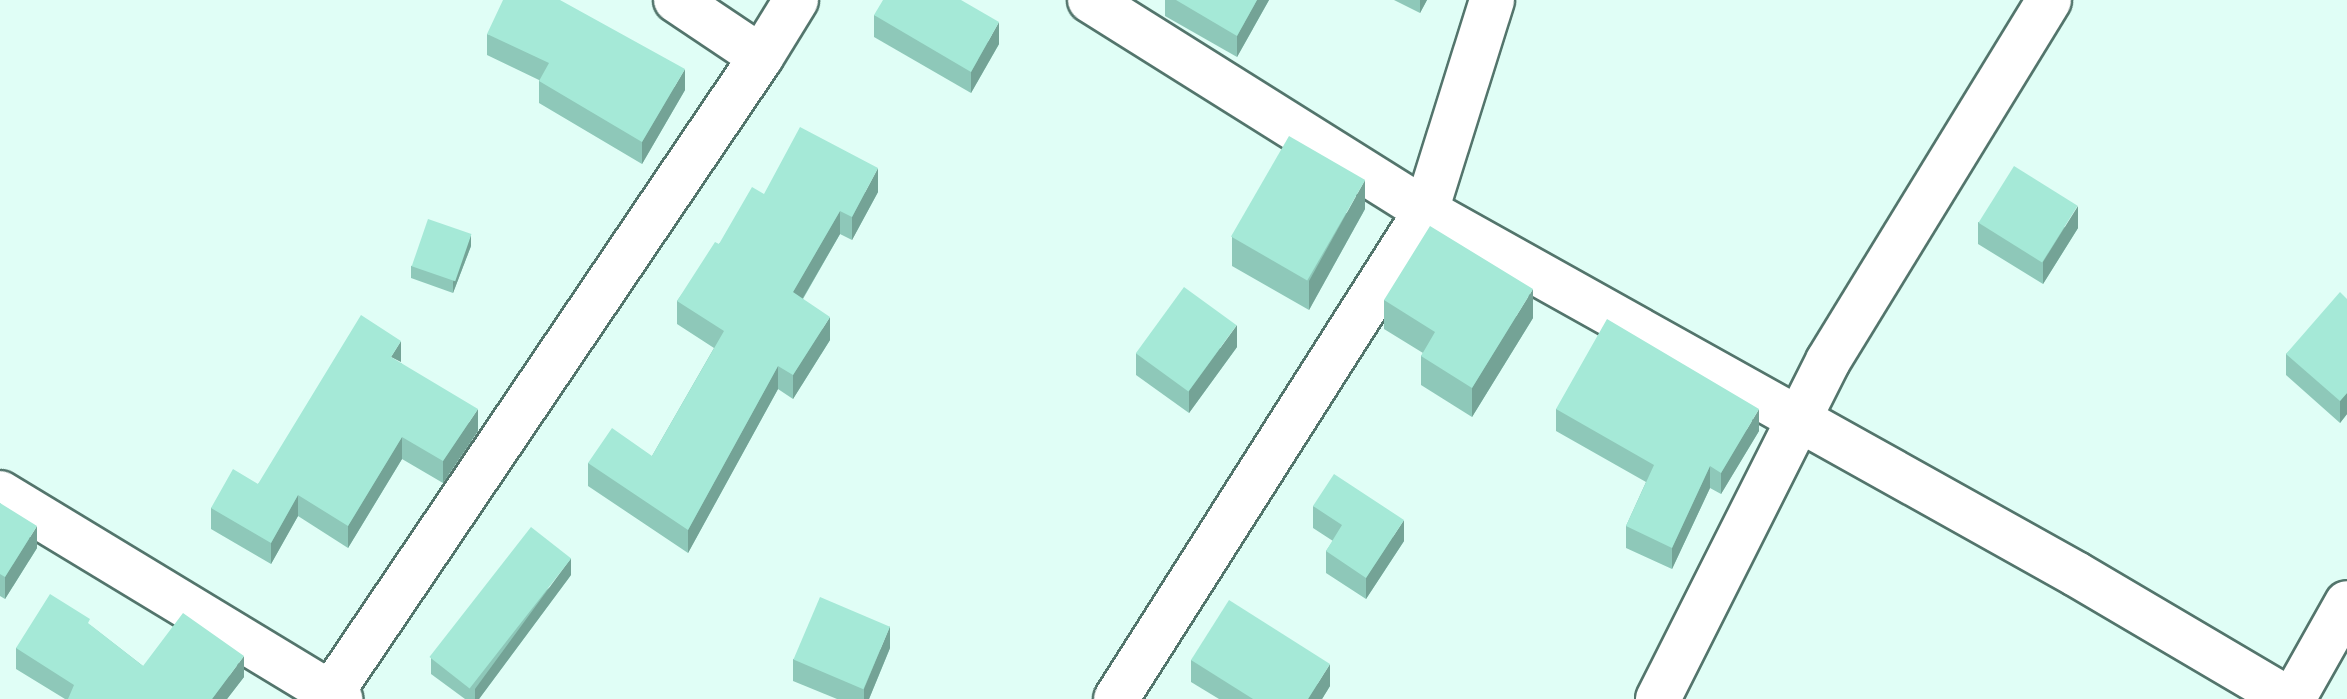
<!DOCTYPE html>
<style>
body{margin:0}
#map{position:relative;width:2347px;height:699px;overflow:hidden;background:#e0fef6;font-family:"Source Sans 3",sans-serif}
div>[style]{position:absolute}
[style*='--x']{left:calc(var(--x)*1px);top:calc(var(--y)*1px);width:calc(var(--w)*1px);rotate:calc(var(--a)*1deg)}
.roads{filter:drop-shadow(2px 0 #53756c) drop-shadow(-2px 0 #53756c) drop-shadow(0 2px #53756c) drop-shadow(0 -2px #53756c)}
.street>*{height:44px;margin:-22px;padding:0 22px;transform-origin:22px;border-radius:22px;background:#fff}
.wall>*{inset:0;background:#8ec8b9}
.shaded-wall>*{inset:0;background:#74a396}
.building>*{inset:0;background:#a5e9d7;transform-origin:0 0}
span{translate:-50% -50%;white-space:nowrap;text-align:center;line-height:1.15;-webkit-text-stroke:8px #fff;paint-order:stroke}
</style>
<div id="map">
<div class="roads">
<div class="street">
<i style="--x:676;--y:0;--w:102;--a:33.8"></i>
<i style="--x:1090;--y:0;--w:397;--a:32.1"></i>
<i style="--x:1426;--y:211;--w:744;--a:29.18"></i>
<i style="--x:2076;--y:574;--w:246;--a:30.5"></i>
<i style="--x:0;--y:493;--w:398;--a:31.2"></i>
<i style="--x:327;--y:699;--w:775;--a:-55.94"></i>
<i style="--x:761;--y:57;--w:67;--a:-58.4"></i>
<i style="--x:1116;--y:699;--w:578;--a:-57.57"></i>
<i style="--x:1426;--y:211;--w:221;--a:-72.6"></i>
<i style="--x:1658;--y:699;--w:378;--a:-63.3"></i>
<i style="--x:1828;--y:361;--w:423;--a:-58.5"></i>
<i style="--x:2293;--y:699;--w:110;--a:-60.6"></i>
</div>
</div>
<div class="wall">
<i style="clip-path:polygon(1165px 0,1269px 0,1237px 57px,1165px 16px)"></i>
<i style="clip-path:polygon(1394px 0,1427px 0,1420px 13px)"></i>
<i style="clip-path:polygon(874px 15px,999px 44px,971px 93px,874px 37px)"></i>
<i style="clip-path:polygon(487px 34px,685px 90px,642px 164px,539px 103px,539px 80px,487px 55px)"></i>
<i style="clip-path:polygon(878px 192px,852px 240px,840px 234px,803px 299px,830px 340px,793px 399px,778px 389px,688px 553px,588px 486px,588px 463px,652px 456px,714px 348px,677px 324px,677px 301px,719px 244px,764px 194px)"></i>
<i style="clip-path:polygon(1365px 209px,1309px 310px,1232px 266px,1232px 237px)"></i>
<i style="clip-path:polygon(1978px 222px,2078px 228px,2043px 284px,1978px 244px)"></i>
<i style="clip-path:polygon(471px 246px,453px 293px,411px 278px,411px 266px)"></i>
<i style="clip-path:polygon(2347px 299px,2347px 414px,2340px 423px,2286px 375px,2286px 354px)"></i>
<i style="clip-path:polygon(1384px 300px,1533px 318px,1472px 417px,1421px 385px,1421px 356px,1423px 353px,1384px 329px)"></i>
<i style="clip-path:polygon(1237px 347px,1189px 413px,1136px 375px,1136px 353px)"></i>
<i style="clip-path:polygon(401px 363px,478px 431px,443px 483px,402px 459px,348px 548px,298px 516px,271px 564px,211px 529px,211px 508px,258px 484px)"></i>
<i style="clip-path:polygon(1556px 409px,1759px 431px,1721px 494px,1710px 488px,1672px 569px,1626px 548px,1626px 526px,1646px 482px,1556px 431px)"></i>
<i style="clip-path:polygon(0 503px,37px 548px,5px 599px,0 596px)"></i>
<i style="clip-path:polygon(1313px 506px,1404px 541px,1366px 599px,1326px 573px,1326px 551px,1333px 541px,1313px 528px)"></i>
<i style="clip-path:polygon(571px 575px,479px 699px,465px 699px,431px 674px,431px 658px)"></i>
<i style="clip-path:polygon(90px 625px,143px 666px,244px 677px,227px 699px,65px 699px,16px 669px,16px 648px)"></i>
<i style="clip-path:polygon(890px 648px,869px 699px,837px 699px,793px 681px,793px 659px)"></i>
<i style="clip-path:polygon(1191px 660px,1330px 686px,1322px 699px,1219px 699px,1191px 682px)"></i>
</div>
<div class="shaded-wall">
<i style="clip-path:polygon(1257px 0,1269px 0,1237px 57px,1237px 36px)"></i>
<i style="clip-path:polygon(1420px 0,1427px 0,1420px 13px)"></i>
<i style="clip-path:polygon(999px 22px,999px 44px,971px 93px,971px 72px)"></i>
<i style="clip-path:polygon(685px 69px,685px 90px,642px 164px,642px 142px)"></i>
<i style="clip-path:polygon(878px 168px,878px 192px,852px 240px,852px 217px)"></i>
<i style="clip-path:polygon(1365px 180px,1365px 209px,1309px 310px,1309px 281px)"></i>
<i style="clip-path:polygon(2078px 206px,2078px 228px,2043px 284px,2043px 262px)"></i>
<i style="clip-path:polygon(840px 211px,840px 234px,793px 315px,793px 292px)"></i>
<i style="clip-path:polygon(471px 234px,471px 246px,453px 293px,453px 282px)"></i>
<i style="clip-path:polygon(1533px 289px,1533px 318px,1472px 417px,1472px 388px)"></i>
<i style="clip-path:polygon(830px 317px,830px 340px,793px 399px,793px 375px)"></i>
<i style="clip-path:polygon(1237px 325px,1237px 347px,1189px 413px,1189px 391px)"></i>
<i style="clip-path:polygon(401px 341px,401px 362px,391px 357px)"></i>
<i style="clip-path:polygon(778px 366px,778px 389px,688px 553px,688px 530px)"></i>
<i style="clip-path:polygon(2347px 393px,2347px 414px,2340px 423px,2340px 401px)"></i>
<i style="clip-path:polygon(478px 409px,478px 431px,443px 483px,443px 461px)"></i>
<i style="clip-path:polygon(1759px 409px,1759px 431px,1721px 494px,1721px 473px)"></i>
<i style="clip-path:polygon(402px 437px,402px 459px,348px 548px,348px 526px)"></i>
<i style="clip-path:polygon(1710px 466px,1710px 488px,1672px 569px,1672px 548px)"></i>
<i style="clip-path:polygon(298px 495px,298px 516px,271px 564px,271px 543px)"></i>
<i style="clip-path:polygon(1404px 520px,1404px 541px,1366px 599px,1366px 578px)"></i>
<i style="clip-path:polygon(37px 526px,37px 548px,5px 599px,5px 577px)"></i>
<i style="clip-path:polygon(571px 558px,571px 575px,479px 699px,475px 699px,475px 689px)"></i>
<i style="clip-path:polygon(890px 626px,890px 648px,869px 699px,864px 699px,864px 689px)"></i>
<i style="clip-path:polygon(244px 656px,244px 677px,227px 699px,212px 699px)"></i>
<i style="clip-path:polygon(1330px 664px,1330px 686px,1322px 699px,1308px 699px)"></i>
</div>
<div class="building">
<i style="clip-path:polygon(503px 0,560px 0,685px 69px,642px 142px,539px 81px,549px 63px,487px 34px)"></i>
<i style="clip-path:polygon(883px 0,961px 0,999px 22px,971px 72px,874px 15px)"></i>
<i style="clip-path:polygon(1176px 0,1257px 0,1237px 36px)"></i>
<i style="clip-path:polygon(800px 127px,878px 168px,852px 217px,840px 211px,793px 292px,830px 317px,793px 375px,778px 366px,688px 530px,588px 463px,612px 428px,652px 456px,724px 331px,677px 301px,715px 242px,719px 244px,752px 187px,764px 194px)"></i>
<i style="left:1289px;top:136px;width:88px;height:116px;rotate:30deg"></i>
<i style="left:2014px;top:166px;width:75px;height:67px;rotate:32deg"></i>
<i style="left:428px;top:219px;width:46px;height:50px;rotate:19deg"></i>
<i style="clip-path:polygon(1430px 226px,1533px 289px,1472px 388px,1421px 356px,1435px 332px,1384px 300px)"></i>
<i style="left:1184px;top:287px;width:65px;height:82px;rotate:36deg"></i>
<i style="clip-path:polygon(2340px 292px,2347px 299px,2347px 393px,2340px 401px,2286px 354px)"></i>
<i style="clip-path:polygon(361px 315px,401px 341px,391px 357px,478px 409px,443px 461px,402px 437px,348px 526px,298px 495px,271px 543px,211px 508px,233px 469px,258px 484px)"></i>
<i style="clip-path:polygon(1607px 319px,1759px 409px,1721px 473px,1710px 466px,1672px 548px,1626px 526px,1654px 465px,1556px 409px)"></i>
<i style="clip-path:polygon(1334px 474px,1404px 520px,1366px 578px,1326px 551px,1342px 525px,1313px 506px)"></i>
<i style="clip-path:polygon(0 503px,37px 526px,5px 577px,0 574px)"></i>
<i style="left:531px;top:527px;width:51px;height:165px;rotate:38deg"></i>
<i style="clip-path:polygon(50px 594px,90px 619px,88px 623px,143px 666px,183px 613px,244px 656px,212px 699px,68px 699px,74px 685px,16px 648px)"></i>
<i style="left:820px;top:597px;width:76px;height:68px;rotate:23deg"></i>
<i style="clip-path:polygon(1229px 600px,1330px 664px,1308px 699px,1253px 699px,1191px 660px)"></i>
</div>
</div>
